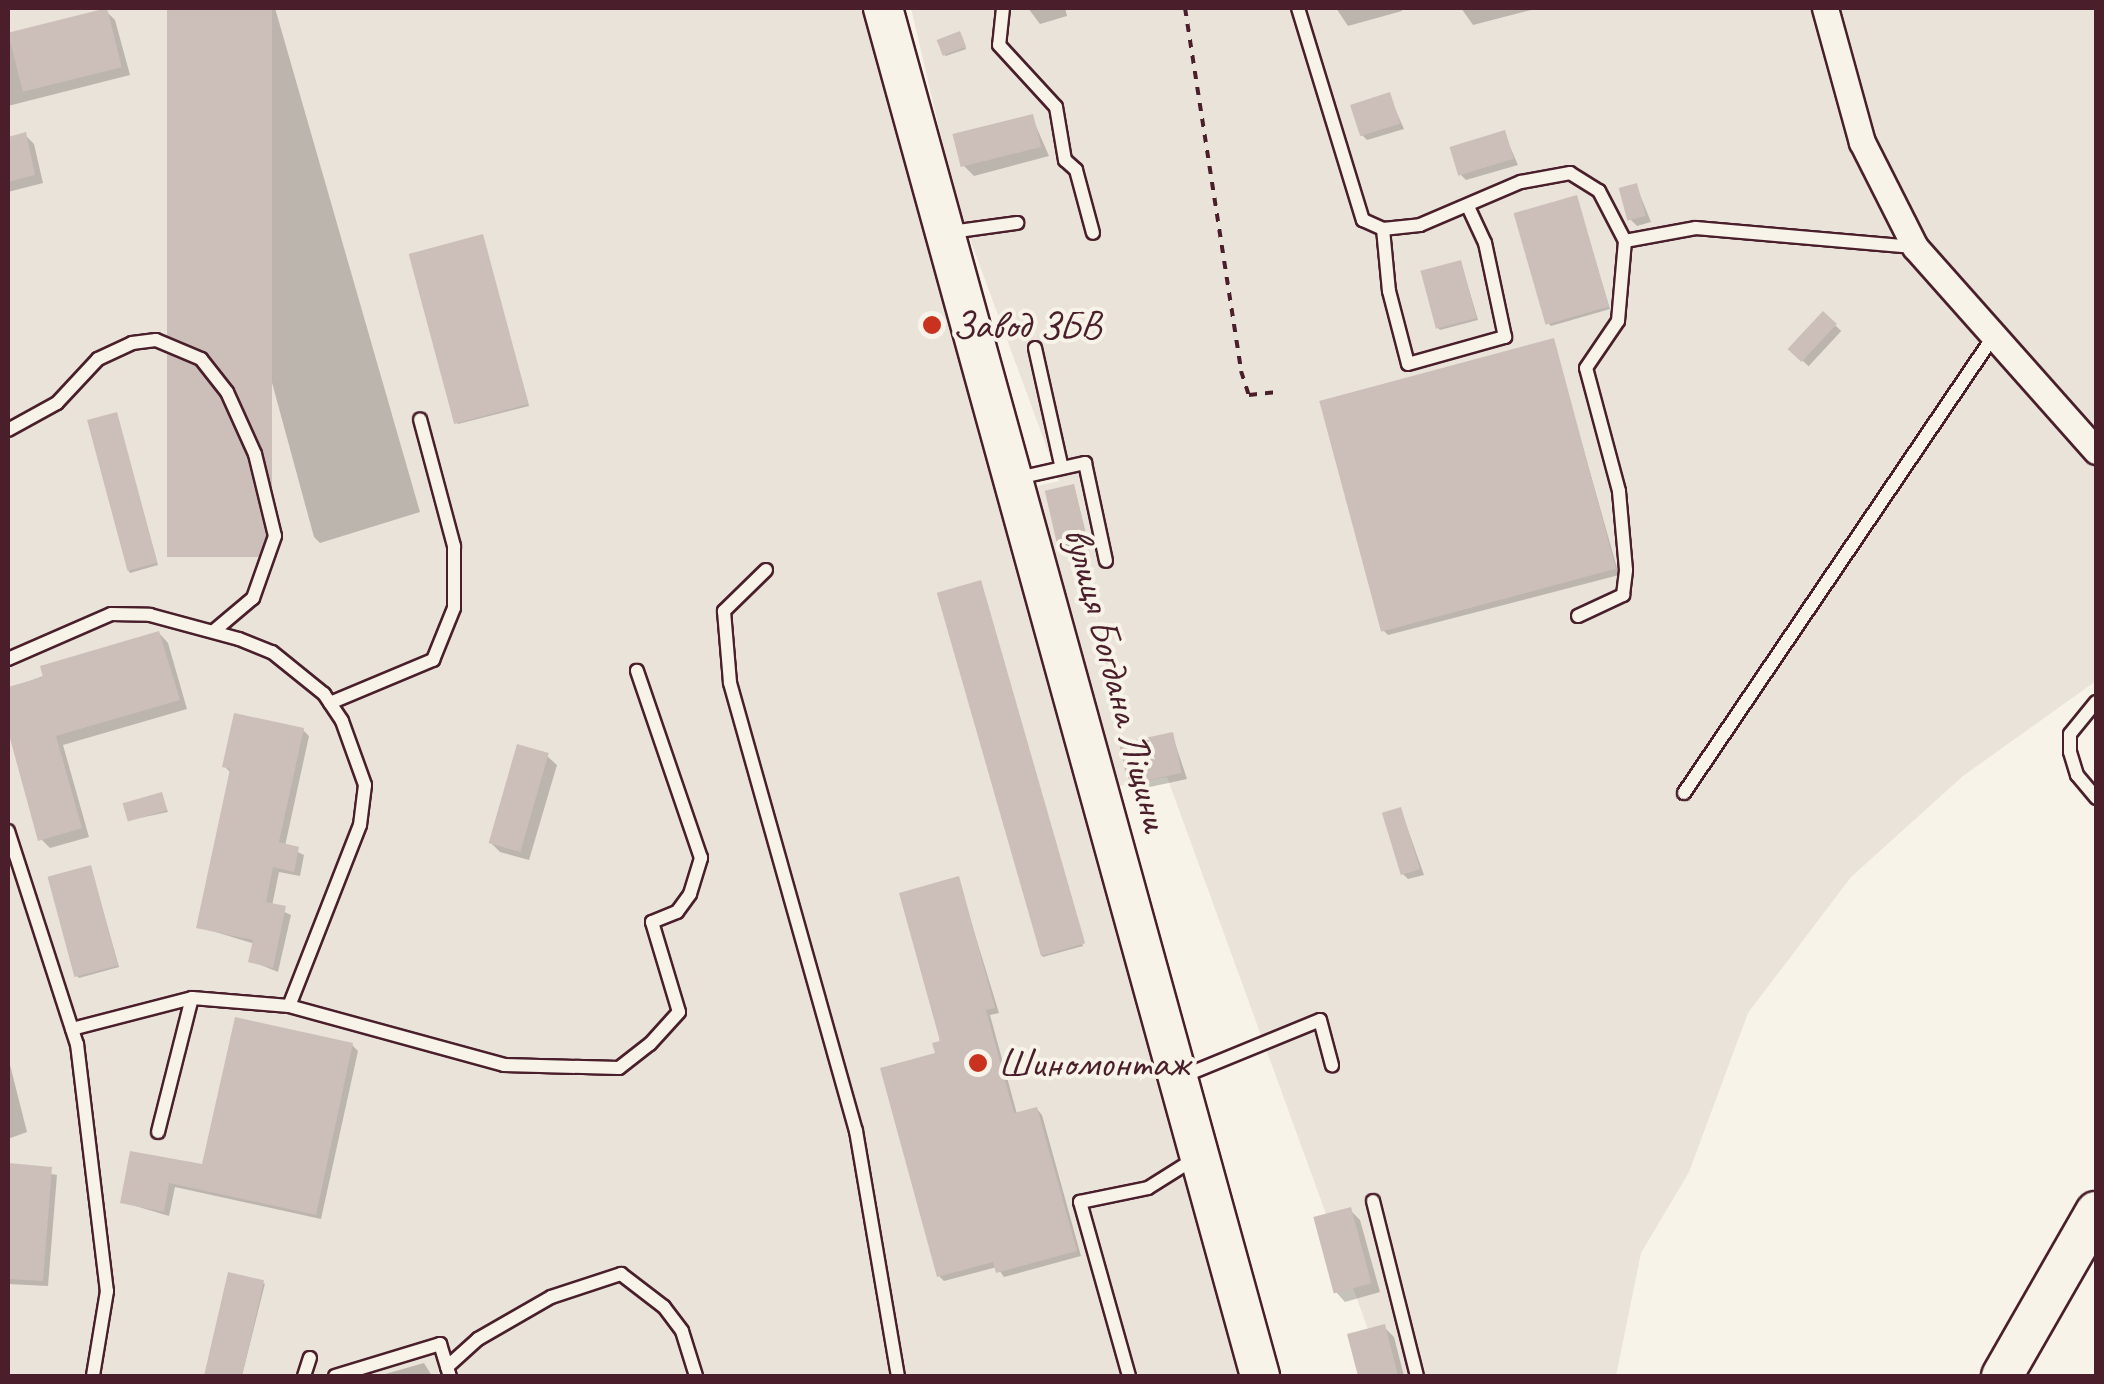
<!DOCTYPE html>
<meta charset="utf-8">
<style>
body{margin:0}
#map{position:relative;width:2104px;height:1384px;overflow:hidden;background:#f7f3e8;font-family:Caveat,sans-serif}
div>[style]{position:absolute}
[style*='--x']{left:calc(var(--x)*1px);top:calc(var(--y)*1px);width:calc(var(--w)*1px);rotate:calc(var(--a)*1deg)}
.built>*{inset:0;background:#eae3da}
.shadow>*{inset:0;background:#0003;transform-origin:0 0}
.building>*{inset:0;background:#ccbfb9;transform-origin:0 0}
.path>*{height:4px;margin-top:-2px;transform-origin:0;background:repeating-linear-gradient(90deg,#4a1f2b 0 8px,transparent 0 16px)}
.roads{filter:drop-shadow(2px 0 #4a1f2b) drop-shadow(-2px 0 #4a1f2b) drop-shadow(0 2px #4a1f2b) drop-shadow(0 -2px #4a1f2b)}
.lane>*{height:12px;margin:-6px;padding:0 6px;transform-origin:6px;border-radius:6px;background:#f7f3e8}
.street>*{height:25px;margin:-12.5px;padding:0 12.5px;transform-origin:12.5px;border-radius:12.5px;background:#f7f3e8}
.secondary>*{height:38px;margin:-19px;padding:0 19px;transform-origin:19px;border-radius:19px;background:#f7f3e8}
.primary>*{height:40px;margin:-20px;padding:0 20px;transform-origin:20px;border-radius:20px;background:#f7f3e8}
.dots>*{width:28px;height:28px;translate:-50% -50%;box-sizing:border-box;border:5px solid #f7f3e8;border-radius:50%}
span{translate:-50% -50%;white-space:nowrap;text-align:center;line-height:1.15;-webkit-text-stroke:8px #f7f3e8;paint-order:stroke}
.poi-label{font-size:40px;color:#4a1f2b}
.left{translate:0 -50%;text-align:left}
.street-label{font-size:40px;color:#4a1f2b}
.frame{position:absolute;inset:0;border:10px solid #4a1f2b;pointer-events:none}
</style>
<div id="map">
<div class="built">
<i style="clip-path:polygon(8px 8px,868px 8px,1242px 1376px,8px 1376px)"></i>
<i style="clip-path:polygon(911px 8px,2096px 8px,2096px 681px,1963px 776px,1851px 877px,1748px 1013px,1689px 1172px,1641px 1253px,1616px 1376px,1385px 1376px,1167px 777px,1114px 787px,1037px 486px,1059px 481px,956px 201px)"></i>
</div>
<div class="shadow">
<i style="clip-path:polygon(170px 8px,275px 8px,420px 512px,320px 543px,314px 537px)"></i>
<i style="clip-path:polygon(1028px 8px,1065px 8px,1067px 16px,1040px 24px)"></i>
<i style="clip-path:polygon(1336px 8px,1401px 8px,1402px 11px,1348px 26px)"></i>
<i style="clip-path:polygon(1461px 8px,1539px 8px,1473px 25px)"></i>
<i style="clip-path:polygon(106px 11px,115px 20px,130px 75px,8px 106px,8px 36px)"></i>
<i style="clip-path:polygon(962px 36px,966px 49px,946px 56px,943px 54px)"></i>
<i style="clip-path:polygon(1389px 95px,1404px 129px,1367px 140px,1361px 134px)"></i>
<i style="clip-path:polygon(1032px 117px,1049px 156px,974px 176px,964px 166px)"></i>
<i style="clip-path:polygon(1504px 133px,1518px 165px,1466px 180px,1460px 174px)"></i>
<i style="clip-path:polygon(25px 135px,34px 144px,43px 183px,8px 192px,8px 140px)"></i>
<i style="clip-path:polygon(1636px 185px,1651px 222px,1637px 226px,1631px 220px)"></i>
<i style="clip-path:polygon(1576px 197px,1610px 309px,1551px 326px,1549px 324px)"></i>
<i style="clip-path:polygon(482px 237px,529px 406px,458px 424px,456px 422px)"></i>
<i style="clip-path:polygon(1461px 263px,1478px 320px,1440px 330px,1438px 328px)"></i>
<i style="left:1823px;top:314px;width:25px;height:48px;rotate:43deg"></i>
<i style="clip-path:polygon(1553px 341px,1619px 575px,1388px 635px,1382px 629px)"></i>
<i style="clip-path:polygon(116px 415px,158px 565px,130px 573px,128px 570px)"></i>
<i style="clip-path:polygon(1074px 486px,1088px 542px,1062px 548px,1060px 546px)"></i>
<i style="clip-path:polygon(980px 583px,1083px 946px,1043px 957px,1041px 954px)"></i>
<i style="clip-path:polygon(159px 633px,168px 643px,187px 709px,63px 745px,89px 837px,50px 848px,41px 839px,8px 722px,8px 689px)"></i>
<i style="clip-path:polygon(303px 730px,309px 736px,285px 846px,304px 855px,300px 876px,279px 872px,272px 906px,291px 915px,278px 972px,251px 961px,255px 944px,199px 927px,232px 774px,225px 767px)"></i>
<i style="clip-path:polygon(1172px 734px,1187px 779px,1136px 790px,1130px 784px)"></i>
<i style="clip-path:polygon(547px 756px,557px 765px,529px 860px,500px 852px,490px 842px)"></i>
<i style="clip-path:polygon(161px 795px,168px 812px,130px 820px)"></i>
<i style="clip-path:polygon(1401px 810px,1424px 875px,1408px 879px,1402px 873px)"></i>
<i style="clip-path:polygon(91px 868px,119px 967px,79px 978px,77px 976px)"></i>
<i style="clip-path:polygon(958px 879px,999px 1013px,990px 1015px,1017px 1114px,1037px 1109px,1042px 1115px,1081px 1256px,1004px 1277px,997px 1267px,944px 1281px,939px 1276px,938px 1054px)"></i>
<i style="clip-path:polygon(352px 1045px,358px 1051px,321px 1219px,175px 1187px,169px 1216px,122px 1202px,204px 1167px)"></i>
<i style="clip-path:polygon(8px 1057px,27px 1132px,8px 1139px)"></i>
<i style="clip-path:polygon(8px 1165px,57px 1175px,48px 1286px,8px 1284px)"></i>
<i style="clip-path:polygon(1350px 1210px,1360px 1220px,1380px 1292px,1345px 1302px,1336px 1292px)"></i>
<i style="left:230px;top:1275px;width:36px;height:104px;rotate:14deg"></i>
<i style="clip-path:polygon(1384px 1327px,1394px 1337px,1404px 1376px,1361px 1376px,1350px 1336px)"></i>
<i style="clip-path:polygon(424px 1363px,432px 1376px,378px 1376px)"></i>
</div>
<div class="building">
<i style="left:107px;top:8px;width:61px;height:102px;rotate:76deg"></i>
<i style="left:167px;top:8px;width:105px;height:549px"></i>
<i style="left:960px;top:31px;width:17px;height:25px;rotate:69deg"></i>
<i style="left:1390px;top:92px;width:33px;height:42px;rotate:72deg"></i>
<i style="left:1033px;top:114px;width:34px;height:83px;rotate:76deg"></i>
<i style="left:1505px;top:130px;width:30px;height:58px;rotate:73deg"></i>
<i style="clip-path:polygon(26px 132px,35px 175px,8px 182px,8px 137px)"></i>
<i style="left:1637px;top:183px;width:34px;height:19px;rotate:75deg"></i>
<i style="left:1577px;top:195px;width:116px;height:66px;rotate:74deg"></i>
<i style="left:483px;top:234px;width:176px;height:77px;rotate:75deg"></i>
<i style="left:1461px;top:260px;width:60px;height:42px;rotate:75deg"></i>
<i style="left:1823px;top:311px;width:19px;height:52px;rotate:43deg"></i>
<i style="left:1554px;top:338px;width:239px;height:243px;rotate:75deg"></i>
<i style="left:117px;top:412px;width:156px;height:31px;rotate:75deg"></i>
<i style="left:1074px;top:484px;width:57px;height:30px;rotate:77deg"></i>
<i style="left:981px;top:580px;width:378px;height:46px;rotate:74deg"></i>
<i style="clip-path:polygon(159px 631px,180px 700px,56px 736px,82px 828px,38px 841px,8px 731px,8px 687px,43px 677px,40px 666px)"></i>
<i style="clip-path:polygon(234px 713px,304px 728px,279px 842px,299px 847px,294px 872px,273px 867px,266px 902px,286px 906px,273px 968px,248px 962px,253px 940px,196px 928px,230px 769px,222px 767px)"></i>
<i style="left:1173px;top:732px;width:42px;height:55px;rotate:78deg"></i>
<i style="left:517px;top:744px;width:33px;height:103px;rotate:16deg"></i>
<i style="left:162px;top:792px;width:19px;height:41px;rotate:74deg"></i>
<i style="left:1401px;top:807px;width:65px;height:20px;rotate:73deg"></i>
<i style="left:91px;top:865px;width:104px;height:45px;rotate:75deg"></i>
<i style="clip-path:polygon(959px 876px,995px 1008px,986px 1010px,1014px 1113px,1037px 1107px,1077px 1251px,996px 1273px,993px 1262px,937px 1277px,880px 1068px,935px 1053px,932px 1043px,940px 1041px,899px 893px)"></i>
<i style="clip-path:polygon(235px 1017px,353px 1043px,316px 1215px,169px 1183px,164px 1212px,120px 1203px,130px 1151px,202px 1164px)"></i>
<i style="clip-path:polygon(8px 1163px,52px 1167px,43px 1281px,8px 1279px)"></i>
<i style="left:1351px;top:1207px;width:79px;height:39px;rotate:75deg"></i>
<i style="left:228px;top:1272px;width:37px;height:107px;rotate:13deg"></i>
<i style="clip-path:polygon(1385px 1324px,1398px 1376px,1358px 1376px,1347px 1334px)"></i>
</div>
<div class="path">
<i style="--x:1185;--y:8;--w:367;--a:81.2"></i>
<i style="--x:1241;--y:371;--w:25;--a:72"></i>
<i style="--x:1249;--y:395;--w:27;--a:-6"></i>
</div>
<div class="roads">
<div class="lane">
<i style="--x:1003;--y:8;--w:37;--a:96"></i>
<i style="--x:999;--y:45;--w:84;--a:47.4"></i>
<i style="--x:1056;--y:107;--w:54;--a:80.4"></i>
<i style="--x:1065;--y:160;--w:15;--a:42"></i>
<i style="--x:1076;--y:170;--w:65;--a:74.9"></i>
<i style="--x:1298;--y:8;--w:222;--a:73"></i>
<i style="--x:1363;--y:220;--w:22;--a:24"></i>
<i style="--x:1383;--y:229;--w:37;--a:-6"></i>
<i style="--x:1420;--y:225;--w:110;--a:-23.1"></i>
<i style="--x:1521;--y:182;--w:50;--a:-10.4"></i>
<i style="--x:1570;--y:173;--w:34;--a:32"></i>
<i style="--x:1599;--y:191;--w:56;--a:62.5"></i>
<i style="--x:1625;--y:241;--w:72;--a:-10.4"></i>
<i style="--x:1696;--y:228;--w:218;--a:5"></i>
<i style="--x:1383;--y:229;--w:62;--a:84.5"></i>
<i style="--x:1389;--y:291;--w:75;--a:75.4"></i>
<i style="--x:1408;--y:364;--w:101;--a:-15.6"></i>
<i style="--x:1505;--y:337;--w:96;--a:-102"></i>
<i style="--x:1485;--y:243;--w:40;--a:-115"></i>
<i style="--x:951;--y:232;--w:67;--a:-7.8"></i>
<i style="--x:1035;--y:348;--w:119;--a:77.4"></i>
<i style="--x:8;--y:430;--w:56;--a:-28.9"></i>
<i style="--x:57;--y:403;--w:60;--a:-47"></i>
<i style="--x:98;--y:359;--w:38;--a:-25"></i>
<i style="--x:132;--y:343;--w:24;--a:-7"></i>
<i style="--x:156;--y:340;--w:49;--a:22.9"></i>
<i style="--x:201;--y:359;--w:42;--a:51.8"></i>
<i style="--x:227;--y:392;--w:68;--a:65.7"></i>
<i style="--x:255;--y:454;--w:84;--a:76.3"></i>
<i style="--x:275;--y:536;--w:66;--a:109.5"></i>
<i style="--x:253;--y:598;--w:51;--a:139.8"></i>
<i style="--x:1018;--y:478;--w:69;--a:-12.6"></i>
<i style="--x:1085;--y:463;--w:100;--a:77.9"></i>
<i style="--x:766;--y:570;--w:59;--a:135.7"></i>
<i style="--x:724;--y:611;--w:72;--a:85.2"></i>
<i style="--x:730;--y:683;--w:465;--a:74.3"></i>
<i style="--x:856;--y:1131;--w:249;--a:80.3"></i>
<i style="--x:1578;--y:616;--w:50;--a:-25"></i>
<i style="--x:1623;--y:595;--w:25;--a:-83"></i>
<i style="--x:1626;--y:570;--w:79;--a:-95.1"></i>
<i style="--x:1619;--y:491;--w:127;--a:-105"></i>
<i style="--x:1586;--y:368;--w:57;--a:-55.8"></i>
<i style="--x:1618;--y:321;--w:80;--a:-85"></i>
<i style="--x:8;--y:659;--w:112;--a:-23.6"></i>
<i style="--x:111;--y:614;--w:39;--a:1"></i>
<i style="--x:150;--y:615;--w:92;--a:15.1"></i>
<i style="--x:239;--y:639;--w:35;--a:22"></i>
<i style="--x:272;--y:652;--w:67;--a:38.9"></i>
<i style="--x:324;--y:694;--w:32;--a:56"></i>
<i style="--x:342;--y:721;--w:68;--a:70.2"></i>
<i style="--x:365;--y:785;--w:40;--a:97.1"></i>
<i style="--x:360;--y:825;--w:194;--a:111.4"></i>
<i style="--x:289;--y:1006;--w:97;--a:-175.3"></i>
<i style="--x:192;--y:998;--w:124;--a:165.5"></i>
<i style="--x:2096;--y:702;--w:41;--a:129.1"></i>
<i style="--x:2070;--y:734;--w:18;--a:90"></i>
<i style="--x:2070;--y:752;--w:24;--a:73"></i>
<i style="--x:2077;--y:775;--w:30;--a:50"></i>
<i style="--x:330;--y:703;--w:112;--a:-22.7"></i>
<i style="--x:433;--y:660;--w:56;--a:-68"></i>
<i style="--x:454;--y:608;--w:62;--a:-90"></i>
<i style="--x:454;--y:546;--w:131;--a:-105"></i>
<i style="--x:1684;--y:793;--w:551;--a:-55.88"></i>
<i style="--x:8;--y:831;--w:224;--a:72.1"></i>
<i style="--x:77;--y:1044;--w:249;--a:83.1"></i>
<i style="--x:107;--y:1291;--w:86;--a:99.4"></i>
<i style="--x:289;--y:1006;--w:223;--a:15.3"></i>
<i style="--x:504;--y:1065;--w:115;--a:1.5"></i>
<i style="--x:619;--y:1068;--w:39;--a:-38"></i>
<i style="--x:650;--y:1044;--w:43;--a:-47.8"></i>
<i style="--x:679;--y:1012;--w:94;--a:-106.7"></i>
<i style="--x:652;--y:922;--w:27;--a:-22"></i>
<i style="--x:677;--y:912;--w:22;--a:-54"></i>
<i style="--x:690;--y:894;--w:38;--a:-73"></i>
<i style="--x:701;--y:858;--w:198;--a:-108.9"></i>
<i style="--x:1181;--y:1077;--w:150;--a:-22.3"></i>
<i style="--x:1320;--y:1020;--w:47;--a:75.1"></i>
<i style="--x:158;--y:1132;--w:138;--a:-75.8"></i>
<i style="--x:1373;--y:1201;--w:180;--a:75.9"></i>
<i style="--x:447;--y:1367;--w:42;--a:-42.1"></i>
<i style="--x:478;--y:1339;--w:84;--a:-29.9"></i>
<i style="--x:551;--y:1297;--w:74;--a:-18.2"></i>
<i style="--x:621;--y:1274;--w:54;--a:37.5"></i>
<i style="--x:664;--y:1307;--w:30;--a:53"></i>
<i style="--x:682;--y:1331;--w:47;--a:72.7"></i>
<i style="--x:304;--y:1376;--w:19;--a:-72"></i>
<i style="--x:335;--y:1376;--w:110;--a:-16.9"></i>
<i style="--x:440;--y:1344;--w:34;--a:73"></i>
<i style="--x:1129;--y:1376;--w:181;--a:-105.7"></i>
<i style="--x:1080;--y:1202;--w:69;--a:-11.6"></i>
<i style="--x:1148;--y:1188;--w:54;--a:-32.2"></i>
</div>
<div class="street">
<i style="--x:1825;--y:8;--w:139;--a:74.6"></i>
<i style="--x:1862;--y:142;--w:118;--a:63.2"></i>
<i style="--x:1915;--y:247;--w:273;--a:48.4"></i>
</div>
<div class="secondary">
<i style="--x:883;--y:8;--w:1419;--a:74.59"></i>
</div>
<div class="primary">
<i style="--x:2002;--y:1376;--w:189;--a:-60.2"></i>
</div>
</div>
<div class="dots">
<i style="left:932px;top:325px;background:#c8321e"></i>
<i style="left:978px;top:1063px;background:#c8321e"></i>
</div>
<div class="poi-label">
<span class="left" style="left:952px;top:325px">Завод ЗБВ</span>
<span class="left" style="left:998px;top:1063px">Шиномонтаж</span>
</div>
<div class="street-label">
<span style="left:1117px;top:679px;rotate:75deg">вулиця Богдана Ліщини</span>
</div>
<div class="frame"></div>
</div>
